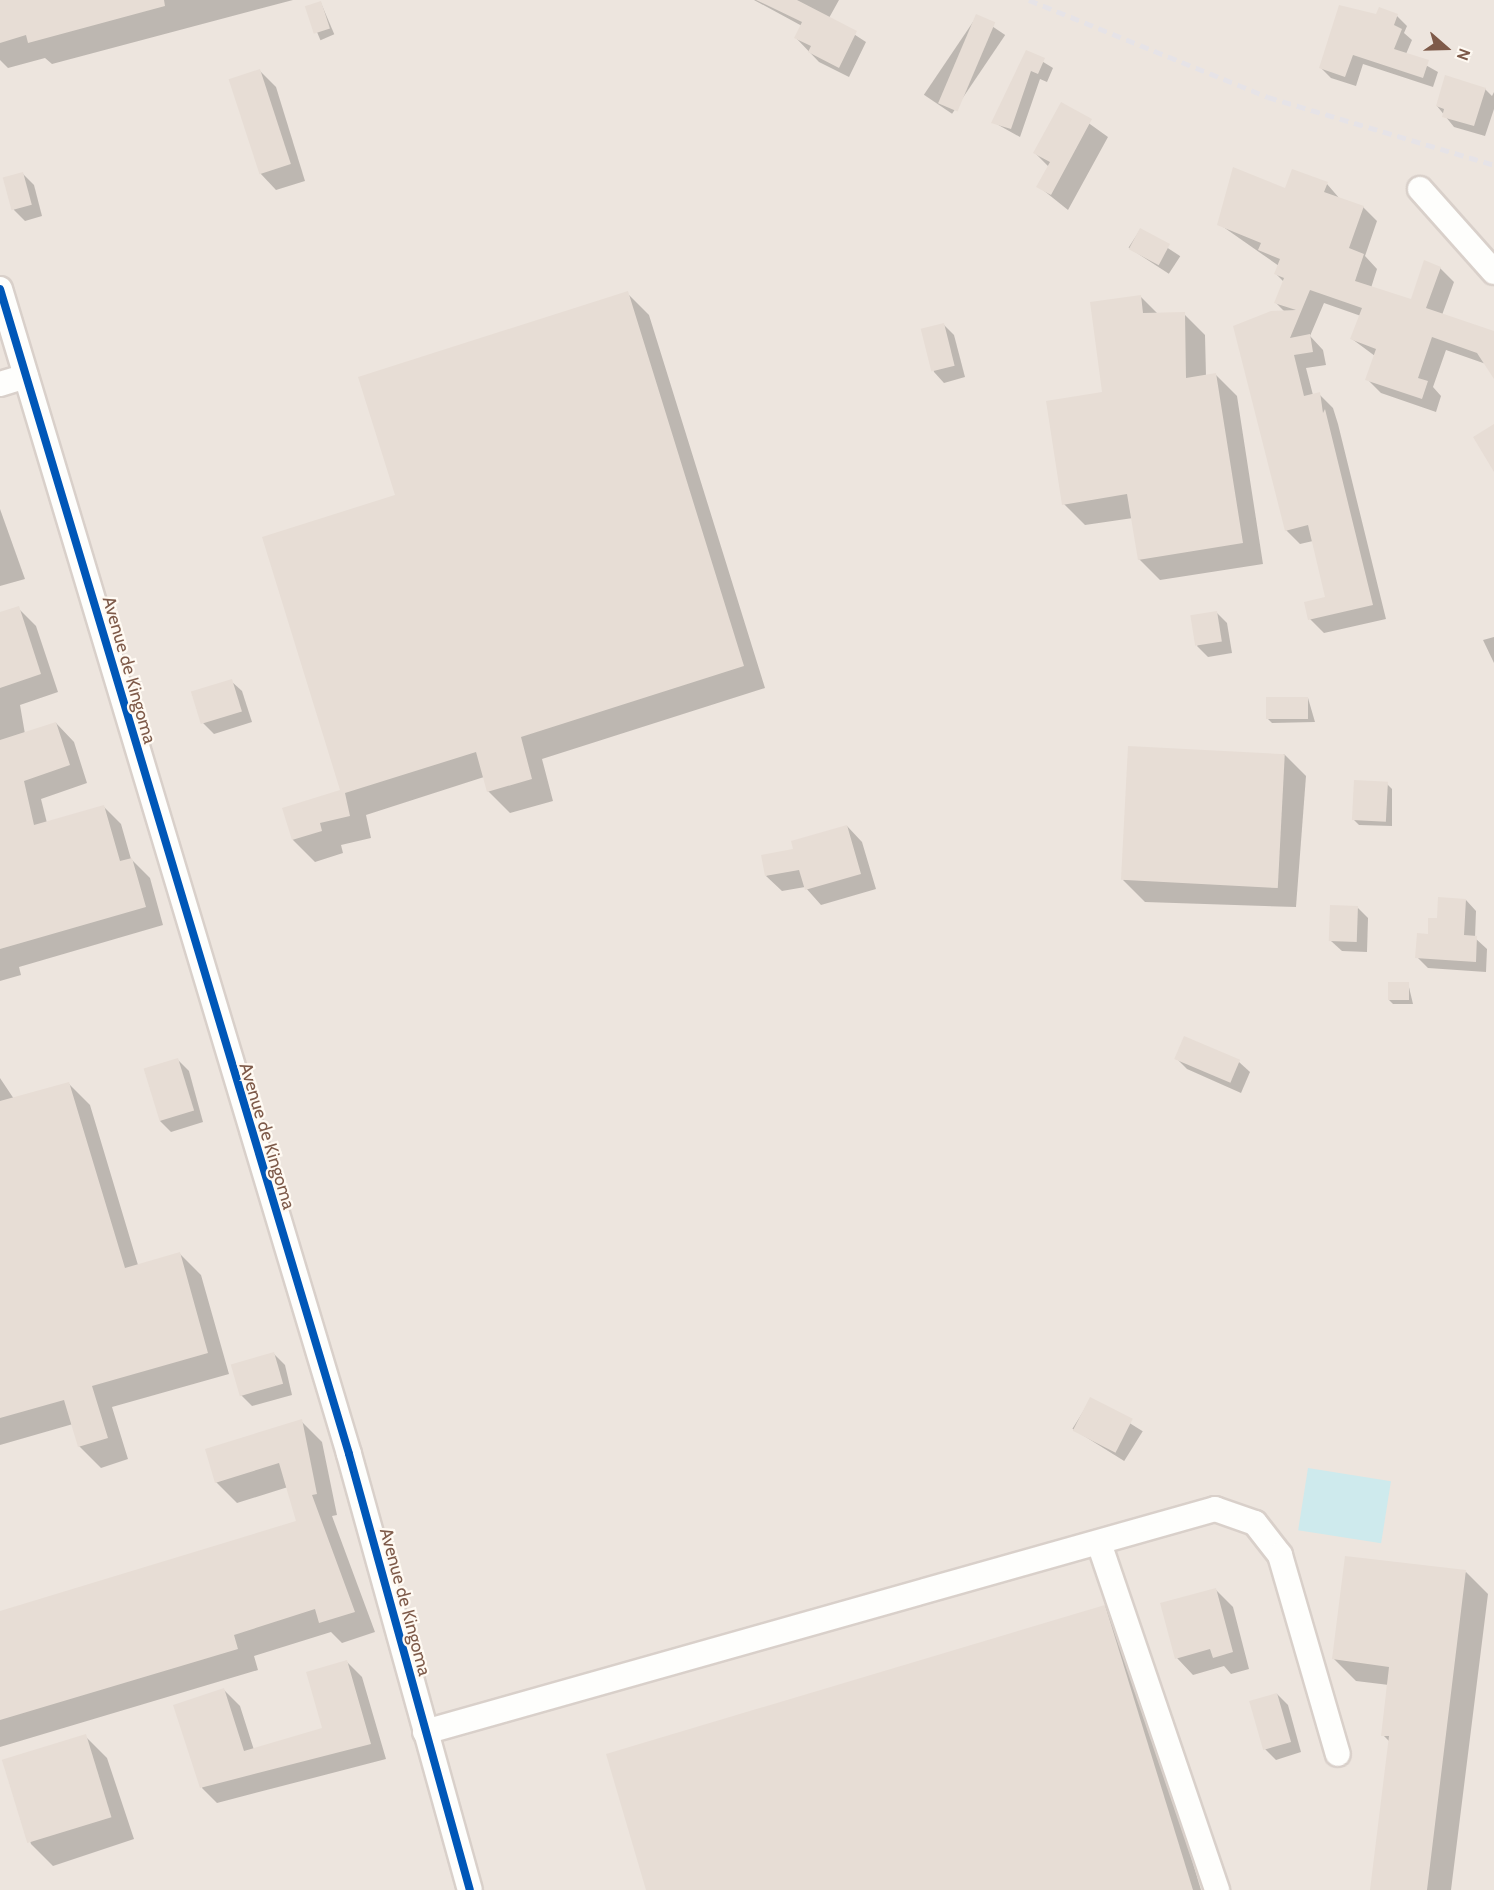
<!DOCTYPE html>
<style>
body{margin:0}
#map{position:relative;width:1494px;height:1890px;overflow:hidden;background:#faf5ee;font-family:Cabin,sans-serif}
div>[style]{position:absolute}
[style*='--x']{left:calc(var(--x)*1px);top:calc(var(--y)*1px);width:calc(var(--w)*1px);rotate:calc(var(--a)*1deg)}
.industrial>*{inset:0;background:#ede5de;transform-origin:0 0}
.water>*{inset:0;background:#ceeaed;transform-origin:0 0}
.shadow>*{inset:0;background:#0003;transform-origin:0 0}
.building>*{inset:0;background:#e7ddd5;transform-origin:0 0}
.roads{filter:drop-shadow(2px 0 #d9d0ca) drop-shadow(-2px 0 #d9d0ca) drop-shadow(0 2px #d9d0ca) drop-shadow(0 -2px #d9d0ca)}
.minor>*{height:24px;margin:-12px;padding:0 12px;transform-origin:12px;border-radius:12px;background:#fefefc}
.rail>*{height:4.5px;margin-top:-2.25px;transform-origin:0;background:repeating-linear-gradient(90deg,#e6e3e7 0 9px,transparent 0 15px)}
.cycleway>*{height:8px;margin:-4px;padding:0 4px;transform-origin:4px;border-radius:4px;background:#0057b8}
span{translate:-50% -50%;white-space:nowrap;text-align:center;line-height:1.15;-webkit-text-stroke:4.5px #fffaf3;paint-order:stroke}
.street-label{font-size:18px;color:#7e5a49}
.north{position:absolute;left:1416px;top:18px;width:60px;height:60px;-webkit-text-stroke:4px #fffaf3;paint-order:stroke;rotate:110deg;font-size:16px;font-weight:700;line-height:24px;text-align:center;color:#7e5a49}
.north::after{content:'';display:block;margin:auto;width:21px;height:27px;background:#7e5a49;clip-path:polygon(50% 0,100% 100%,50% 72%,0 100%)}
</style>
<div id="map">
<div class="industrial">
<i style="left:0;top:0;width:1494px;height:1890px"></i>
</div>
<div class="water">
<i style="left:1308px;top:1468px;width:84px;height:63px;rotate:9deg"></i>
</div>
<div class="shadow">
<i style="clip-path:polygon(0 0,293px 0,52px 64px,45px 58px,8px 68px,0 60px)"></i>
<i style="clip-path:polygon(754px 0,839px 0,829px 18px,866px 42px,849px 77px,819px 62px,796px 38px,802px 26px)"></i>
<i style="left:321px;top:3px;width:34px;height:15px;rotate:67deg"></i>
<i style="left:977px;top:16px;width:34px;height:95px;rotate:34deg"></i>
<i style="clip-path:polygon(1377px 16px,1397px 16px,1407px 26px,1404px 33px,1412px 40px,1406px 54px,1438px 72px,1433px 87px,1363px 64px,1356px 86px,1331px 78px,1321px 68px)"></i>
<i style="clip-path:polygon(1027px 52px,1053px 68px,1047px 82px,1040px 79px,1020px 137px,993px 122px)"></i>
<i style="clip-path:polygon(260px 71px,276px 87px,305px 181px,276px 190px,260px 173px)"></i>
<i style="clip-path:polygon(1485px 89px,1492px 96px,1494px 92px,1494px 109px,1485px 136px,1454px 127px,1437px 106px)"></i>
<i style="clip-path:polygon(1062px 104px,1108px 137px,1068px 210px,1038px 186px,1049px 167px,1035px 153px)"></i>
<i style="clip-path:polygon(23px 174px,34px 185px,42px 216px,25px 221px,14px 210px,5px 179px)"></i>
<i style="clip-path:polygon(1327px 184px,1340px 199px,1363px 207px,1377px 221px,1365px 256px,1377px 269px,1371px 288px,1412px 301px,1440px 268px,1454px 282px,1442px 315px,1494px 332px,1494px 377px,1486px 364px,1446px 350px,1433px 387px,1441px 396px,1436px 412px,1381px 393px,1367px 379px,1375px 356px,1352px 339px,1361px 316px,1324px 303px,1310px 336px,1323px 350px,1326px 365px,1306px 368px,1313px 395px,1319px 394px,1333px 408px,1338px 424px,1386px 619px,1324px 633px,1310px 619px,1327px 598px,1313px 541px,1300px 544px,1286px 530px,1285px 312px,1276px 303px,1284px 282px,1276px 274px,1279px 266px,1219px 224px,1286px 190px)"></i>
<i style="left:1140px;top:230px;width:48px;height:21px;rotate:33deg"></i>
<i style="clip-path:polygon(627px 293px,649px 315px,765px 688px,542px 759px,553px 801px,510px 813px,488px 791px,484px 777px,366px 815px,371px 838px,341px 845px,343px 853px,315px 862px,293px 840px,284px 809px,342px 791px,397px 496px)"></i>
<i style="clip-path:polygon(1140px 296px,1158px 314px,1184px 314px,1205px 335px,1206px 376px,1216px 375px,1237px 396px,1263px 564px,1160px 580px,1139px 559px,1133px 518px,1085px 525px,1064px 504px)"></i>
<i style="clip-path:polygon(943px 324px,954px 335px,965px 377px,944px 383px,934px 372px,923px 330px)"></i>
<i style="clip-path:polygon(0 509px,25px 579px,0 586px)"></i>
<i style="clip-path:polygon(18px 608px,36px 626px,58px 692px,20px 705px,25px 734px,56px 723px,74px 742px,87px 783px,41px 799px,47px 823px,103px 806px,121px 824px,131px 859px,150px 878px,163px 925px,19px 967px,21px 975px,0 981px,0 614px)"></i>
<i style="clip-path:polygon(1216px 612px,1227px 623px,1232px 653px,1208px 657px,1197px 646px)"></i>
<i style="clip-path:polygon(1494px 637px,1494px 663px,1483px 640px)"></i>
<i style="clip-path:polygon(231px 681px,242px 691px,252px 722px,214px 734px,203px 723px)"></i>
<i style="clip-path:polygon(1308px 698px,1315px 722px,1272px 723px,1267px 718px)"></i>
<i style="clip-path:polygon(1284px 754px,1306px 776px,1296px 907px,1145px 902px,1123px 880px)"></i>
<i style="clip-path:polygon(1387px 784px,1392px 789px,1392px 826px,1359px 825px,1354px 820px)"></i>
<i style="clip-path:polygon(847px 826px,862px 842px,876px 889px,821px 905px,805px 887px,782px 891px,766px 876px,795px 850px)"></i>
<i style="clip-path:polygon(1466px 900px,1476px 911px,1475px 938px,1487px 949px,1486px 972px,1428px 968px,1417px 957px,1439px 920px)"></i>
<i style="clip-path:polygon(1357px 907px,1368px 918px,1367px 952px,1342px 951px,1331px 941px)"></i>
<i style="clip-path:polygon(1408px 983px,1413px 1004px,1393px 1004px,1388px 999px)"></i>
<i style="clip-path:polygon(1176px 1058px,1239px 1062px,1250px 1072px,1241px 1093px,1187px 1069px)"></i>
<i style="clip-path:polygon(178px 1060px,189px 1071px,203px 1122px,171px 1132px,160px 1121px)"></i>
<i style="clip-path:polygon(0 1078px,14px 1099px,69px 1084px,90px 1105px,138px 1265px,180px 1254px,201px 1275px,229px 1374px,112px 1407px,128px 1459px,101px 1468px,79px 1446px,73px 1424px,0 1445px)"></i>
<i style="clip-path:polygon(274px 1354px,285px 1365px,292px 1395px,252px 1406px,241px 1395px)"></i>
<i style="left:1091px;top:1399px;width:61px;height:35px;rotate:32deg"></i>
<i style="clip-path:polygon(301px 1421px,322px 1442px,337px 1515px,332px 1516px,375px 1632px,342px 1643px,331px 1632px,254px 1656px,258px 1670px,0 1747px,0 1612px,297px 1522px,288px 1487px,237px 1503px,216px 1482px)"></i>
<i style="clip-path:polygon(1466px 1572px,1488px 1594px,1451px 1890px,1372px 1890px,1390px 1742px,1383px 1735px,1389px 1685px,1356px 1681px,1334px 1659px)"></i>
<i style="clip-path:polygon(1216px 1590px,1233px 1607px,1249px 1669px,1231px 1674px,1224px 1666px,1193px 1675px,1177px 1658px)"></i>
<i style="clip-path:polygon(1105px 1606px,1121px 1623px,1201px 1890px,648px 1890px)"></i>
<i style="clip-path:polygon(346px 1661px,362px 1677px,386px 1759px,217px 1803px,202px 1788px,224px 1690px,240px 1706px,254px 1750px,324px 1729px)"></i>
<i style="clip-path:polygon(1277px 1694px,1288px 1705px,1301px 1752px,1276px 1760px,1265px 1749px)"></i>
<i style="clip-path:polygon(85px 1736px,107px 1758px,134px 1839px,53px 1866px,31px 1844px,5px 1763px)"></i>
</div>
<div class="building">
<i style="clip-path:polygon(0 0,164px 0,165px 6px,28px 43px,26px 35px,0 43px)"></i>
<i style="clip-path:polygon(756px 0,797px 0,857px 31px,839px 68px,808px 52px,811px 46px,794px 38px,802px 22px)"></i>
<i style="left:321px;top:1px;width:29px;height:17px;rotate:72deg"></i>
<i style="clip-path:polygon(1339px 5px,1376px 14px,1379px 7px,1398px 14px,1394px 25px,1402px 29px,1394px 49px,1429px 60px,1423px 78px,1353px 55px,1345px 77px,1319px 68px)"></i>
<i style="left:976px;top:14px;width:21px;height:97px;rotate:23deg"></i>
<i style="clip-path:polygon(1026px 50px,1045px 58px,1038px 74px,1031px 71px,1011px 129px,991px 123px)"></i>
<i style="left:260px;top:69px;width:100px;height:33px;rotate:72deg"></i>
<i style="clip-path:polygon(1445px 75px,1486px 88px,1474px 126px,1442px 117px,1444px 109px,1436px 106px)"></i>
<i style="clip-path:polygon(1061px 102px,1092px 119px,1051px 195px,1036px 187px,1050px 162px,1033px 153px)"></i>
<i style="clip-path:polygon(1233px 167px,1285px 188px,1292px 169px,1328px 182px,1324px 192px,1364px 206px,1349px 248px,1364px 254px,1355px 281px,1411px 299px,1424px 260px,1441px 267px,1426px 308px,1494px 331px,1494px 379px,1477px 353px,1432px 337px,1418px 378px,1428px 381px,1422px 399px,1365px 380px,1376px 349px,1350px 339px,1362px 308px,1310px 290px,1290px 338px,1310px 334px,1313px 352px,1294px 355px,1304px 396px,1320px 392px,1323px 413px,1325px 409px,1373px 605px,1308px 620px,1304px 602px,1325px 597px,1308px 525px,1285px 531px,1233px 326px,1271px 311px,1296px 310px,1274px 303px,1284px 278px,1274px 274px,1280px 259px,1258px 250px,1261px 243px,1217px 225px)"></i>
<i style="left:23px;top:172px;width:34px;height:21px;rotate:75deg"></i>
<i style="left:1140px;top:228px;width:34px;height:24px;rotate:28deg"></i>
<i style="clip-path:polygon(628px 291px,744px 666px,521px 737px,532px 779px,487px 792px,476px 752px,345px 793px,350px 816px,320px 823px,322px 831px,292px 840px,282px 808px,340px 790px,262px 537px,395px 495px,358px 377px)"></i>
<i style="clip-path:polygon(1141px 295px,1143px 313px,1185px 312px,1186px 378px,1216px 373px,1243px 543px,1138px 560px,1127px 494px,1062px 505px,1046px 401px,1102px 392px,1090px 302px)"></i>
<i style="left:944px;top:323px;width:44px;height:24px;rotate:76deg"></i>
<i style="clip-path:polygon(1494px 424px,1494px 472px,1473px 437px)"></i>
<i style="clip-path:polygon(19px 606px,41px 674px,0 688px,0 612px)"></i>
<i style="left:1217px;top:611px;width:31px;height:27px;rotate:81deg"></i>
<i style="left:232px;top:679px;width:34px;height:43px;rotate:73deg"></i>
<i style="left:1266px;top:697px;width:42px;height:22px"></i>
<i style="clip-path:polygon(56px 722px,70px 765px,24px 781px,34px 825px,104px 805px,120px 861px,132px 858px,146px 907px,0 949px,0 740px)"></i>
<i style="left:1128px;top:746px;width:157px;height:134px;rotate:3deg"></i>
<i style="left:1354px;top:780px;width:34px;height:40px;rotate:3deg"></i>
<i style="clip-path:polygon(847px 825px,861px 874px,805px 890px,799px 870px,765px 876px,761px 855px,793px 849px,791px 841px)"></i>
<i style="clip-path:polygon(1438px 897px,1466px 899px,1464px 935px,1477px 936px,1476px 962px,1415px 958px,1417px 933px,1428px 934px,1428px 918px,1437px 918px)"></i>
<i style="left:1330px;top:905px;width:28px;height:36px;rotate:2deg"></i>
<i style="left:1388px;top:982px;width:21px;height:18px"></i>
<i style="left:1184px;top:1036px;width:61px;height:25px;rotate:23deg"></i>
<i style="left:178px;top:1058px;width:55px;height:36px;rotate:73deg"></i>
<i style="clip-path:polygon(69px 1082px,125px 1268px,180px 1252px,208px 1353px,92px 1386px,108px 1438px,78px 1447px,64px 1400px,0 1418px,0 1101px)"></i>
<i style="left:274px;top:1352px;width:33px;height:45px;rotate:74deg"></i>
<i style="left:1090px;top:1397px;width:48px;height:38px;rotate:27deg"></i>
<i style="clip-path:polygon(302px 1419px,317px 1494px,312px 1495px,355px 1612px,319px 1623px,315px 1609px,234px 1635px,238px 1649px,0 1720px,0 1611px,296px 1521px,279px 1463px,215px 1483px,205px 1449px)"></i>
<i style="clip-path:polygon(1345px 1556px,1466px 1570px,1427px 1890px,1370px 1890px,1389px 1736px,1381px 1736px,1389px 1667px,1332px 1659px)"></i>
<i style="clip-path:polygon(1216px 1588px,1233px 1652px,1213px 1658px,1210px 1649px,1175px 1659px,1160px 1603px)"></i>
<i style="clip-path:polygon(1105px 1605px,1193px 1890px,646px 1890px,606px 1754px)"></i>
<i style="clip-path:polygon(347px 1660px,371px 1744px,200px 1788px,173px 1705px,224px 1688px,244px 1751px,322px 1728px,306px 1672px)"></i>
<i style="left:1277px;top:1693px;width:51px;height:29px;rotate:74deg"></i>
<i style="left:86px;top:1734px;width:87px;height:88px;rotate:73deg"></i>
</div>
<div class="roads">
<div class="minor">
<i style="--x:1420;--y:189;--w:111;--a:48.3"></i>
<i style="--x:0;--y:289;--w:1216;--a:73.32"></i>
<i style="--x:349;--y:1454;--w:452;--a:74.5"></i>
<i style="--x:0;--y:384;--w:27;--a:-17"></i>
<i style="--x:1099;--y:1543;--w:367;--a:71.2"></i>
<i style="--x:425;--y:1732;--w:821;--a:-15.76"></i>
<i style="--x:1215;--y:1509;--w:42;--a:19.3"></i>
<i style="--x:1255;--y:1523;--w:41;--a:52"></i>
<i style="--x:1280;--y:1555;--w:207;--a:73.8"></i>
</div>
</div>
<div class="rail">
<i style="--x:1029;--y:0;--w:258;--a:22.1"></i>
<i style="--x:1268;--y:97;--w:236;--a:16.7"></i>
</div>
<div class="cycleway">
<i style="--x:0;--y:289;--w:1216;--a:73.32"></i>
<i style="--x:349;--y:1454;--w:452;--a:74.5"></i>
</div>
<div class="street-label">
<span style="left:129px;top:670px;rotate:74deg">Avenue de Kingoma</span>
<span style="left:267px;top:1136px;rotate:73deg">Avenue de Kingoma</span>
<span style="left:405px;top:1602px;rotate:75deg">Avenue de Kingoma</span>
</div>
<div class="north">N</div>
</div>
